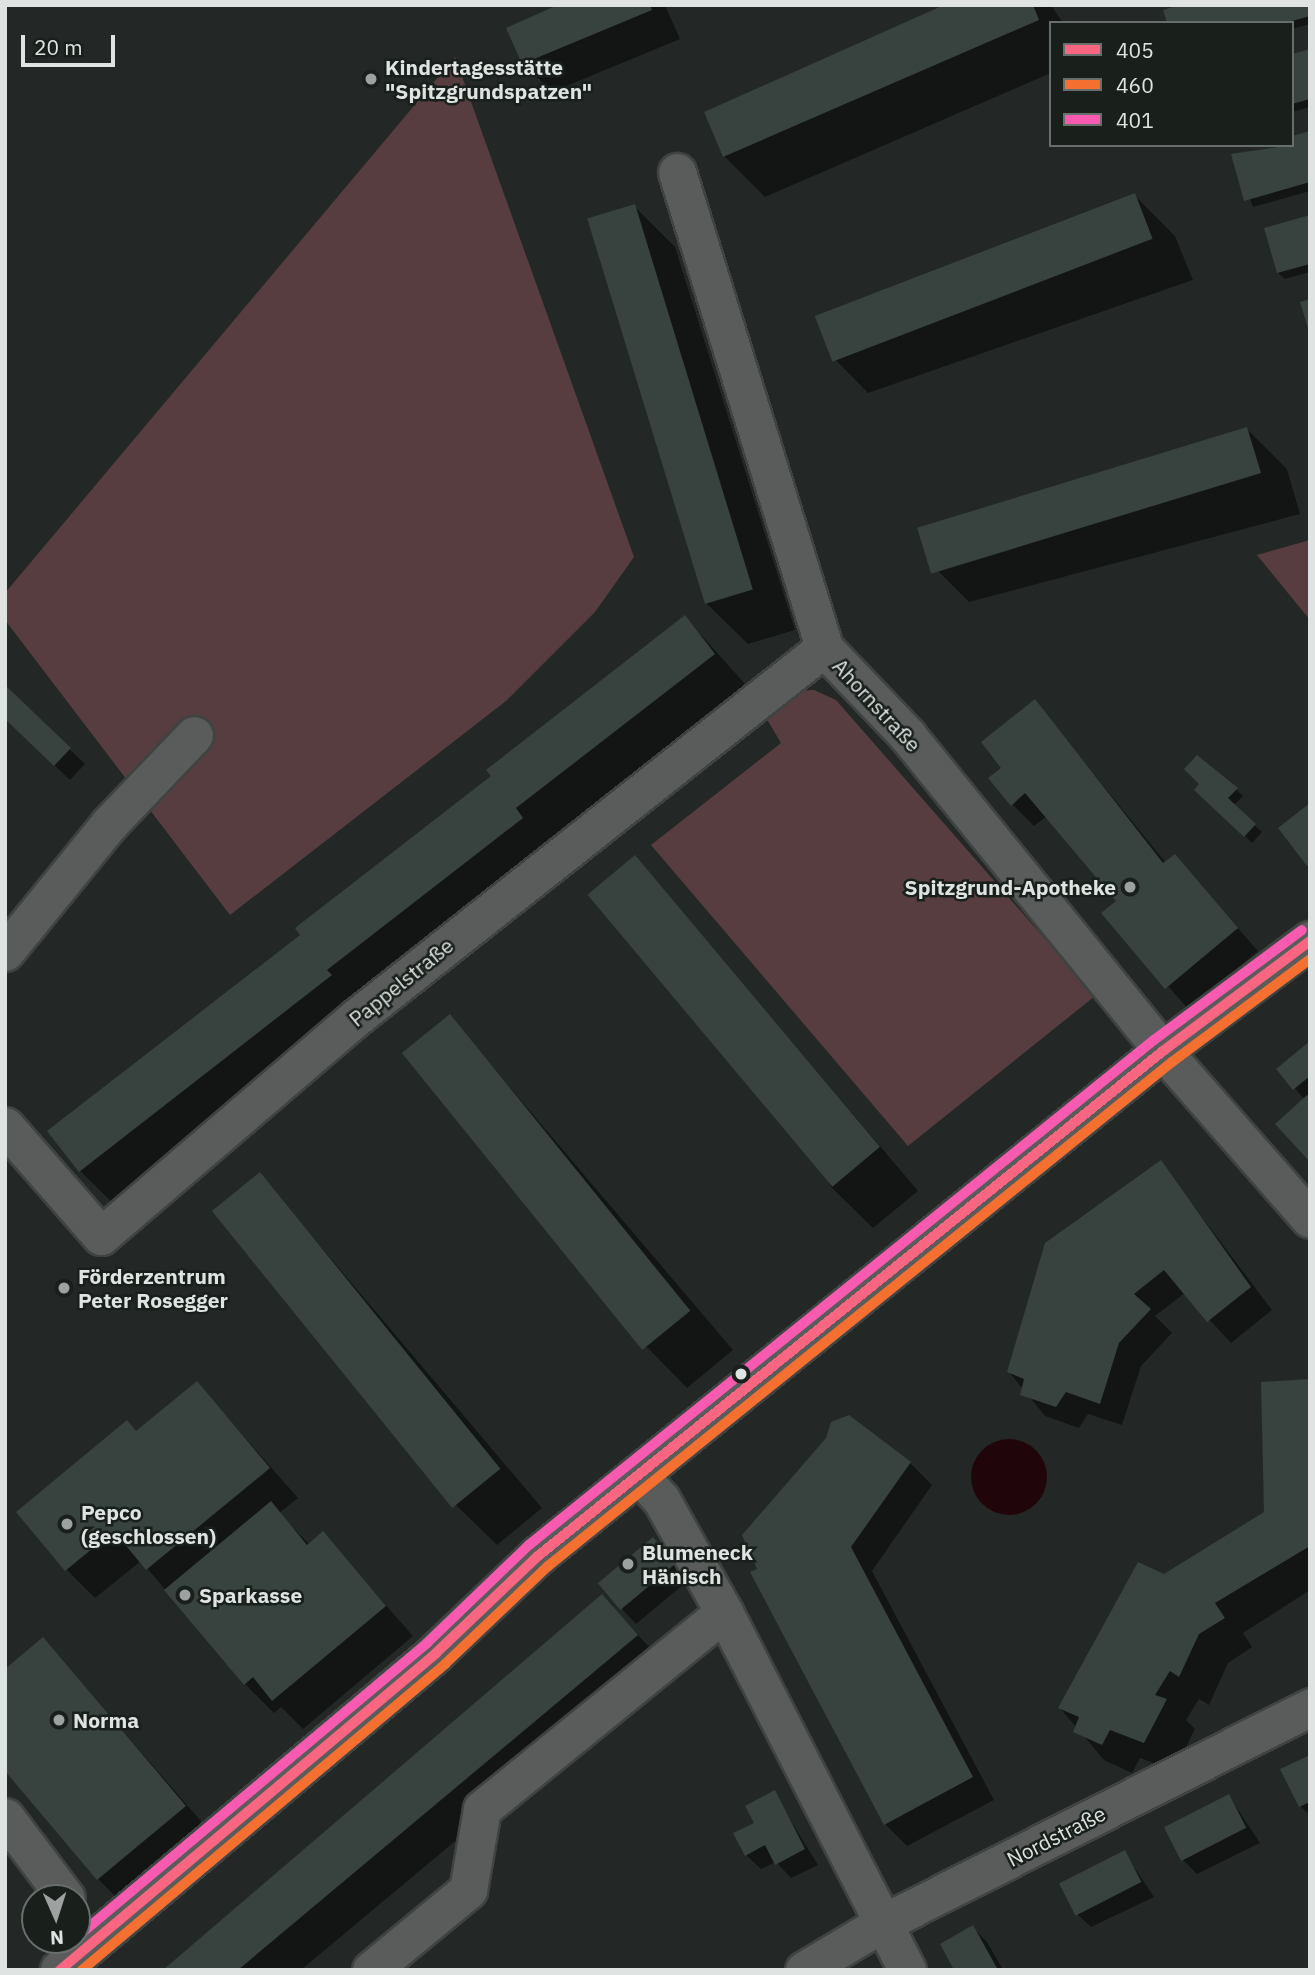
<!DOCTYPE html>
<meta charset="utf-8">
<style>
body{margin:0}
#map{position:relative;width:1315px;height:1975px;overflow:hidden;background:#232826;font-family:"IBM Plex Sans",sans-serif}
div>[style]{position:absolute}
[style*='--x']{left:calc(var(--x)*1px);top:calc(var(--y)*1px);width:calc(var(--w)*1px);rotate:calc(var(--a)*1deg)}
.green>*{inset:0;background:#573d40}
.water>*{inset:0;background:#20060b}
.round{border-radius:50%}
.shadow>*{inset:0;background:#0007}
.building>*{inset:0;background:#38423e;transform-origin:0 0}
.roads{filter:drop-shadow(2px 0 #3f4341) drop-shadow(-2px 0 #3f4341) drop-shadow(0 2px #3f4341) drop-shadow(0 -2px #3f4341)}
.minor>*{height:37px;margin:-18.5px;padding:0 18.5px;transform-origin:18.5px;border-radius:18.5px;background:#595c5a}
.tertiary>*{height:38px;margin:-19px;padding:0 19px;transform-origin:19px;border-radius:19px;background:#595c5a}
.bus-1>*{height:10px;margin:-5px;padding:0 5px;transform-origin:5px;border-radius:5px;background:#fa6682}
.bus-2>*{height:10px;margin:-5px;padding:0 5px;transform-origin:5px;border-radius:5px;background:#f46f30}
.bus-3>*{height:10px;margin:-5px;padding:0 5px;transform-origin:5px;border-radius:5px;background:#f75aaf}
.dots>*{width:19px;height:19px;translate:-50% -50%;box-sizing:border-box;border:4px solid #19201c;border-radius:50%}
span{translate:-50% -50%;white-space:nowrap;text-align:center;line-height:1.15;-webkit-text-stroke:5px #19201c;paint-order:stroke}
.poi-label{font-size:21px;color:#dfe4e2;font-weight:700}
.left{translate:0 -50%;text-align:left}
.right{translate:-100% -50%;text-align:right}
.street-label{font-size:21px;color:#dfe4e2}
.frame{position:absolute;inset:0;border:7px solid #dfe4e2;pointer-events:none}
.legend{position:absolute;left:1049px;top:21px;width:245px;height:126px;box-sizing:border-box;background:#19201c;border:2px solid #686e6b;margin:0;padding:9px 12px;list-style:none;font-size:21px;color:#dfe4e2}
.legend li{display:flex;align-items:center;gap:14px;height:35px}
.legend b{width:35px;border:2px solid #686e6b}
.north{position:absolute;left:21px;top:1884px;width:70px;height:70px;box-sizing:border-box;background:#19201c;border:2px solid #686e6b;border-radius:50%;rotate:177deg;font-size:19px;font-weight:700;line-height:28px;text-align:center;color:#dfe4e2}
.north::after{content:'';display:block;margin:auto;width:24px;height:32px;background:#9da2a0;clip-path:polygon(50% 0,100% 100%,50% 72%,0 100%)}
.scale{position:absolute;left:21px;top:35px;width:94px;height:32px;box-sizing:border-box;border:4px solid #dfe4e2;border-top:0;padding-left:9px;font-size:21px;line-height:24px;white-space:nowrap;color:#dfe4e2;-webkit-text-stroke:5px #19201c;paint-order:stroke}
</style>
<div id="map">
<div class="green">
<i style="clip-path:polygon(455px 57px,634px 557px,595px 612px,506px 701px,230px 915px,5px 620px,5px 593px)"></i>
<i style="clip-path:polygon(1310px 540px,1310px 620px,1257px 555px)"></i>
<i style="clip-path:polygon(814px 690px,836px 700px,1095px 996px,908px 1146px,651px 845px,781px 743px,765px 716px,798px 691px)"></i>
</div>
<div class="water">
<i class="round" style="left:971px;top:1439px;width:76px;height:76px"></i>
</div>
<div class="shadow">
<i style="clip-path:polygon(560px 5px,665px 5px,680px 39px,552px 92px,523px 63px)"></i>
<i style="clip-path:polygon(948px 5px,1051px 5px,1063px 23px,1051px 23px,1051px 73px,765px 197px,724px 156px)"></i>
<i style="clip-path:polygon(1310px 5px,1310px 24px,1292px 29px,1292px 23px,1169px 23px)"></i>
<i style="clip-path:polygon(1310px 51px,1310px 107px,1292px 112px,1292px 56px)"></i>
<i style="clip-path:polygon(1310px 133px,1310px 191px,1253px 207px,1233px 155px,1292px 145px)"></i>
<i style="clip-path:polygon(1134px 195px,1175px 236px,1193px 280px,868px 393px,828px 352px)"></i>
<i style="clip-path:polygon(634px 206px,675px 247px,795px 630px,748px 644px,707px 604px)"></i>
<i style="clip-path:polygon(1310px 217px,1310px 272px,1285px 279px,1278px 273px)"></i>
<i style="clip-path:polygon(1247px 429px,1287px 469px,1300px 514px,969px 602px,928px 561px)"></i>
<i style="clip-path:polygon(685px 617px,755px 695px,121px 1211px,80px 1171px,303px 935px)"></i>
<i style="clip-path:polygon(5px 688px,85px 764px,70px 780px,5px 718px)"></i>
<i style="clip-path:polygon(1035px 702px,1166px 863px,1174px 856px,1258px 951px,1189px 1010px,1104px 913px,1118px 901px,1047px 816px,1034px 826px,1012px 804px)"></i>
<i style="clip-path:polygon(1197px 789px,1236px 789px,1243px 796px,1233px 806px,1262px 832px,1252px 843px)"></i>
<i style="clip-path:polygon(635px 857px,918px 1191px,873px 1228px,832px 1188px)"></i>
<i style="clip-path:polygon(450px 1017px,733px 1350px,687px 1388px,647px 1347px)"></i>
<i style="clip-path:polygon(1310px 1043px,1310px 1160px,1305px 1100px,1278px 1069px)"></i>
<i style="clip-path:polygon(1161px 1163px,1272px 1310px,1231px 1343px,1185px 1293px,1155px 1316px,1172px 1333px,1141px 1366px,1122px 1425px,1088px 1414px,1079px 1428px,1045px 1416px,1009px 1372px)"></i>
<i style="clip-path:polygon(260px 1175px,542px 1508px,497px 1545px,456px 1505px)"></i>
<i style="clip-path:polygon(1310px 1381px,1310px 1590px,1243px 1633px,1252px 1647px,1228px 1663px,1209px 1705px,1199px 1699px,1186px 1720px,1195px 1729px,1174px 1771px,1140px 1758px,1132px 1773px,1104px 1760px,1060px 1708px,1164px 1576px,1266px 1512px)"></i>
<i style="clip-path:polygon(197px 1383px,298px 1498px,279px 1513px,310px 1545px,323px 1534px,413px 1636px,303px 1729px,281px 1707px,274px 1713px,245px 1684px,141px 1561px,95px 1598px,67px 1570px,137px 1433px)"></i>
<i style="clip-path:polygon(910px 1463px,932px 1485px,872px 1571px,994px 1800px,907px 1846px,885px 1824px,752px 1573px)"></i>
<i style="clip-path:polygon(653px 1540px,689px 1580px,636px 1624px,622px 1609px)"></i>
<i style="clip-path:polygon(602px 1597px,666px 1665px,301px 1970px,166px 1970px)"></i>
<i style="clip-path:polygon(43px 1640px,214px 1836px,127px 1908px,98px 1879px)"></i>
<i style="clip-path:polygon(1310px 1757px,1310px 1815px,1300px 1806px)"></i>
<i style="clip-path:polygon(774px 1793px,818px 1865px,791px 1878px,776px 1862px,761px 1869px,746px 1855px)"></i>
<i style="clip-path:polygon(1229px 1796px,1260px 1843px,1197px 1874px,1183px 1860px)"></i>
<i style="clip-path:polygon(1124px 1852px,1154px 1897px,1091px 1927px,1076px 1913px)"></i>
<i style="clip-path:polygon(973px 1928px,987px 1942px,1003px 1970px,956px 1970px)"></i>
</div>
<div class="building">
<i style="clip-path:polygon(558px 5px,650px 5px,652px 10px,522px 64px,506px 28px)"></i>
<i style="clip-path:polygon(944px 5px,1033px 5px,1039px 20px,723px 157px,704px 112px)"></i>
<i style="clip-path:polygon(1179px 5px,1310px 5px,1310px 16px,1285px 23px,1167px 23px,1163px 10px)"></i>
<i style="clip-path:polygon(1310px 49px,1310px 99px,1292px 104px,1292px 54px)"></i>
<i style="clip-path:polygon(1310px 131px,1310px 182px,1244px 201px,1231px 154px,1292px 145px,1292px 136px)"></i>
<i style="left:1135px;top:193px;width:49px;height:343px;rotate:69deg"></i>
<i style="left:635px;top:204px;width:403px;height:50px;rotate:73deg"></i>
<i style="clip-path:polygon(1310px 215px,1310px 264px,1277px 273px,1264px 228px)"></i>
<i style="clip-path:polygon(1310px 299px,1310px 332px,1309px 332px,1300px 302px)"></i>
<i style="left:1247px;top:427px;width:48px;height:345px;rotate:73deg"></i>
<i style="clip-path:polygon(685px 615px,715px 654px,516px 808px,523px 818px,327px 970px,332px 975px,79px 1172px,47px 1131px,300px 935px,295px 928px,491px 776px,486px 770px)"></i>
<i style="clip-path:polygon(5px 685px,71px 748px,54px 766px,5px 719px)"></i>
<i style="clip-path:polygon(1035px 699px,1163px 863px,1175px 854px,1238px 928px,1165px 989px,1101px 913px,1116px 901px,1025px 793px,1011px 806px,988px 778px,1001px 768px,981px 742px)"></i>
<i style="clip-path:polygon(1197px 755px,1238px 788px,1228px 798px,1256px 824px,1244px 837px,1194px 790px,1199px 784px,1184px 769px)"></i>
<i style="clip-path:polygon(1310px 803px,1310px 863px,1307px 866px,1278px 828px)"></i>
<i style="left:635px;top:855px;width:381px;height:62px;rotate:50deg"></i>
<i style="left:450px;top:1014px;width:382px;height:62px;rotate:51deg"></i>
<i style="clip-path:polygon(1310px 1041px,1310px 1076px,1293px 1090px,1276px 1069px)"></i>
<i style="clip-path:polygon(1307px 1095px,1310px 1099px,1310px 1162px,1275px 1124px)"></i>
<i style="clip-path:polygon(1161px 1160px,1251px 1287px,1207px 1322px,1164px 1270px,1134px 1294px,1151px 1309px,1119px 1343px,1100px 1404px,1066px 1392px,1056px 1407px,1020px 1395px,1024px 1379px,1007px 1372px,1045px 1243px)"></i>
<i style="left:260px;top:1172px;width:382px;height:62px;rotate:51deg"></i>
<i style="clip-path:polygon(1310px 1379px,1310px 1546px,1215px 1603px,1225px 1618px,1199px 1634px,1179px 1677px,1170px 1671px,1155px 1695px,1167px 1699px,1144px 1743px,1110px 1730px,1102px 1745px,1073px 1732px,1079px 1717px,1058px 1708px,1138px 1562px,1164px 1574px,1264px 1512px,1261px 1382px)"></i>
<i style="clip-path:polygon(197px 1381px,270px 1468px,146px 1570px,114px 1531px,65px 1571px,16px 1512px,127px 1420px,136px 1431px)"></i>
<i style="clip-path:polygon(849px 1415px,911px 1462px,851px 1547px,973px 1777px,884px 1825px,750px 1572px,757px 1569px,742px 1535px,826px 1438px,831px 1422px)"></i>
<i style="clip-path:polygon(271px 1501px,307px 1545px,323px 1531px,386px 1606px,272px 1701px,253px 1677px,244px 1685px,164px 1590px)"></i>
<i style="left:653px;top:1537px;width:35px;height:72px;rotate:50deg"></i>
<i style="clip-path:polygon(602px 1594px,638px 1635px,238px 1970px,163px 1970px)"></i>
<i style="clip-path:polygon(43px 1637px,186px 1806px,97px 1880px,5px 1771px,5px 1669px)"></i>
<i style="clip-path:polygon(1310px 1755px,1310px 1802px,1299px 1807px,1280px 1769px)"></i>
<i style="clip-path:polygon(775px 1790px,805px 1849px,775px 1865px,765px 1845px,745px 1856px,733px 1833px,754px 1823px,745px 1806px)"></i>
<i style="left:1229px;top:1794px;width:38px;height:73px;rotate:63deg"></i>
<i style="left:1125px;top:1850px;width:36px;height:74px;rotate:63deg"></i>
<i style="clip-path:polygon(973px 1925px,998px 1970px,954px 1970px,940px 1944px)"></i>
</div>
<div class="roads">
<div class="minor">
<i style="--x:677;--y:172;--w:498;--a:72.8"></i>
<i style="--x:824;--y:648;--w:120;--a:46.3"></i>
<i style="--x:907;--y:735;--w:407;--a:51"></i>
<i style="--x:1163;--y:1051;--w:223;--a:48.8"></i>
<i style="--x:5;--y:952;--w:165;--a:-50.9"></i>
<i style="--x:109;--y:824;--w:123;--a:-46.3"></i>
<i style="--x:5;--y:1126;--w:146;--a:48.9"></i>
<i style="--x:101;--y:1236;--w:338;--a:-40.6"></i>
<i style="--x:358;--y:1016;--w:594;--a:-38.3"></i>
<i style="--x:640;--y:1476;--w:31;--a:48"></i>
<i style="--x:661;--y:1499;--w:129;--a:60.9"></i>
<i style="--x:724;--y:1612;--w:402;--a:62.9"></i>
<i style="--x:5;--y:1817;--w:101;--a:53"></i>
<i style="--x:371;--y:1970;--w:126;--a:-39.5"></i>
<i style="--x:468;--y:1890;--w:82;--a:-80.2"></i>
<i style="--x:482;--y:1809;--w:312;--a:-39.1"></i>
<i style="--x:804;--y:1970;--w:90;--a:-30.9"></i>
<i style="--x:881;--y:1924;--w:481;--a:-26.8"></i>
</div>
<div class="tertiary">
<i style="--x:60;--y:1970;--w:492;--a:-40.1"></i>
<i style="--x:436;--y:1653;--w:141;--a:-43.6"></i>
<i style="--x:538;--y:1556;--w:804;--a:-38.94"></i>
<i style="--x:1163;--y:1051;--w:184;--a:-36.8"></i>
</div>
</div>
<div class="bus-1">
<i style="--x:60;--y:1970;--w:492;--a:-40.1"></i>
<i style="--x:436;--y:1653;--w:141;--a:-43.6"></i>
<i style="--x:538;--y:1556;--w:804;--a:-38.94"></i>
<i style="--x:1163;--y:1051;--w:184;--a:-36.8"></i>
</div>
<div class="bus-2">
<i style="--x:82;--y:1970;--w:475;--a:-40.1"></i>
<i style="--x:445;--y:1664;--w:141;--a:-43.6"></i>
<i style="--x:547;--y:1567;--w:804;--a:-38.94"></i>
<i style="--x:1172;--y:1062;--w:172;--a:-36.7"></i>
</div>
<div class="bus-3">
<i style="--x:77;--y:1937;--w:457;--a:-40"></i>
<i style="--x:427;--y:1643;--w:141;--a:-43.9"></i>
<i style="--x:529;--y:1545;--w:804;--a:-38.94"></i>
<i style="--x:1154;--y:1040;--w:184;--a:-36.6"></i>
</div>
<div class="dots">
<i style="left:371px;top:79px;background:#9da2a0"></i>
<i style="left:1130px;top:887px;background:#9da2a0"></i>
<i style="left:64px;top:1288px;background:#9da2a0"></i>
<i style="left:741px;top:1374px;background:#dfe4e2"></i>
<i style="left:67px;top:1524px;background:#9da2a0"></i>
<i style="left:628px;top:1564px;background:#9da2a0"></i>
<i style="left:185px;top:1595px;background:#9da2a0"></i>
<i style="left:59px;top:1720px;background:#9da2a0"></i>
</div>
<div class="poi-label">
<span class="left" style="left:385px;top:79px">Kindertagesstätte<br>"Spitzgrundspatzen"</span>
<span class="right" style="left:1116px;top:887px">Spitzgrund-Apotheke</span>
<span class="left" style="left:78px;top:1288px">Förderzentrum<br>Peter Rosegger</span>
<span class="left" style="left:81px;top:1524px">Pepco<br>(geschlossen)</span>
<span class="left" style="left:642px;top:1564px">Blumeneck<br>Hänisch</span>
<span class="left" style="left:199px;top:1595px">Sparkasse</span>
<span class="left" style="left:73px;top:1720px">Norma</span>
</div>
<div class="street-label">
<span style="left:877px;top:705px;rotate:47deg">Ahornstraße</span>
<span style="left:401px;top:982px;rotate:-39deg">Pappelstraße</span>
<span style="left:1056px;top:1836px;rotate:-27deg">Nordstraße</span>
</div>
<div class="frame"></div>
<ul class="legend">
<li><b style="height:9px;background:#fa6682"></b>405</li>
<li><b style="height:9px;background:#f46f30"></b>460</li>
<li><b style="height:9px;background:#f75aaf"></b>401</li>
</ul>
<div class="north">N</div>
<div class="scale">20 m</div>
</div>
